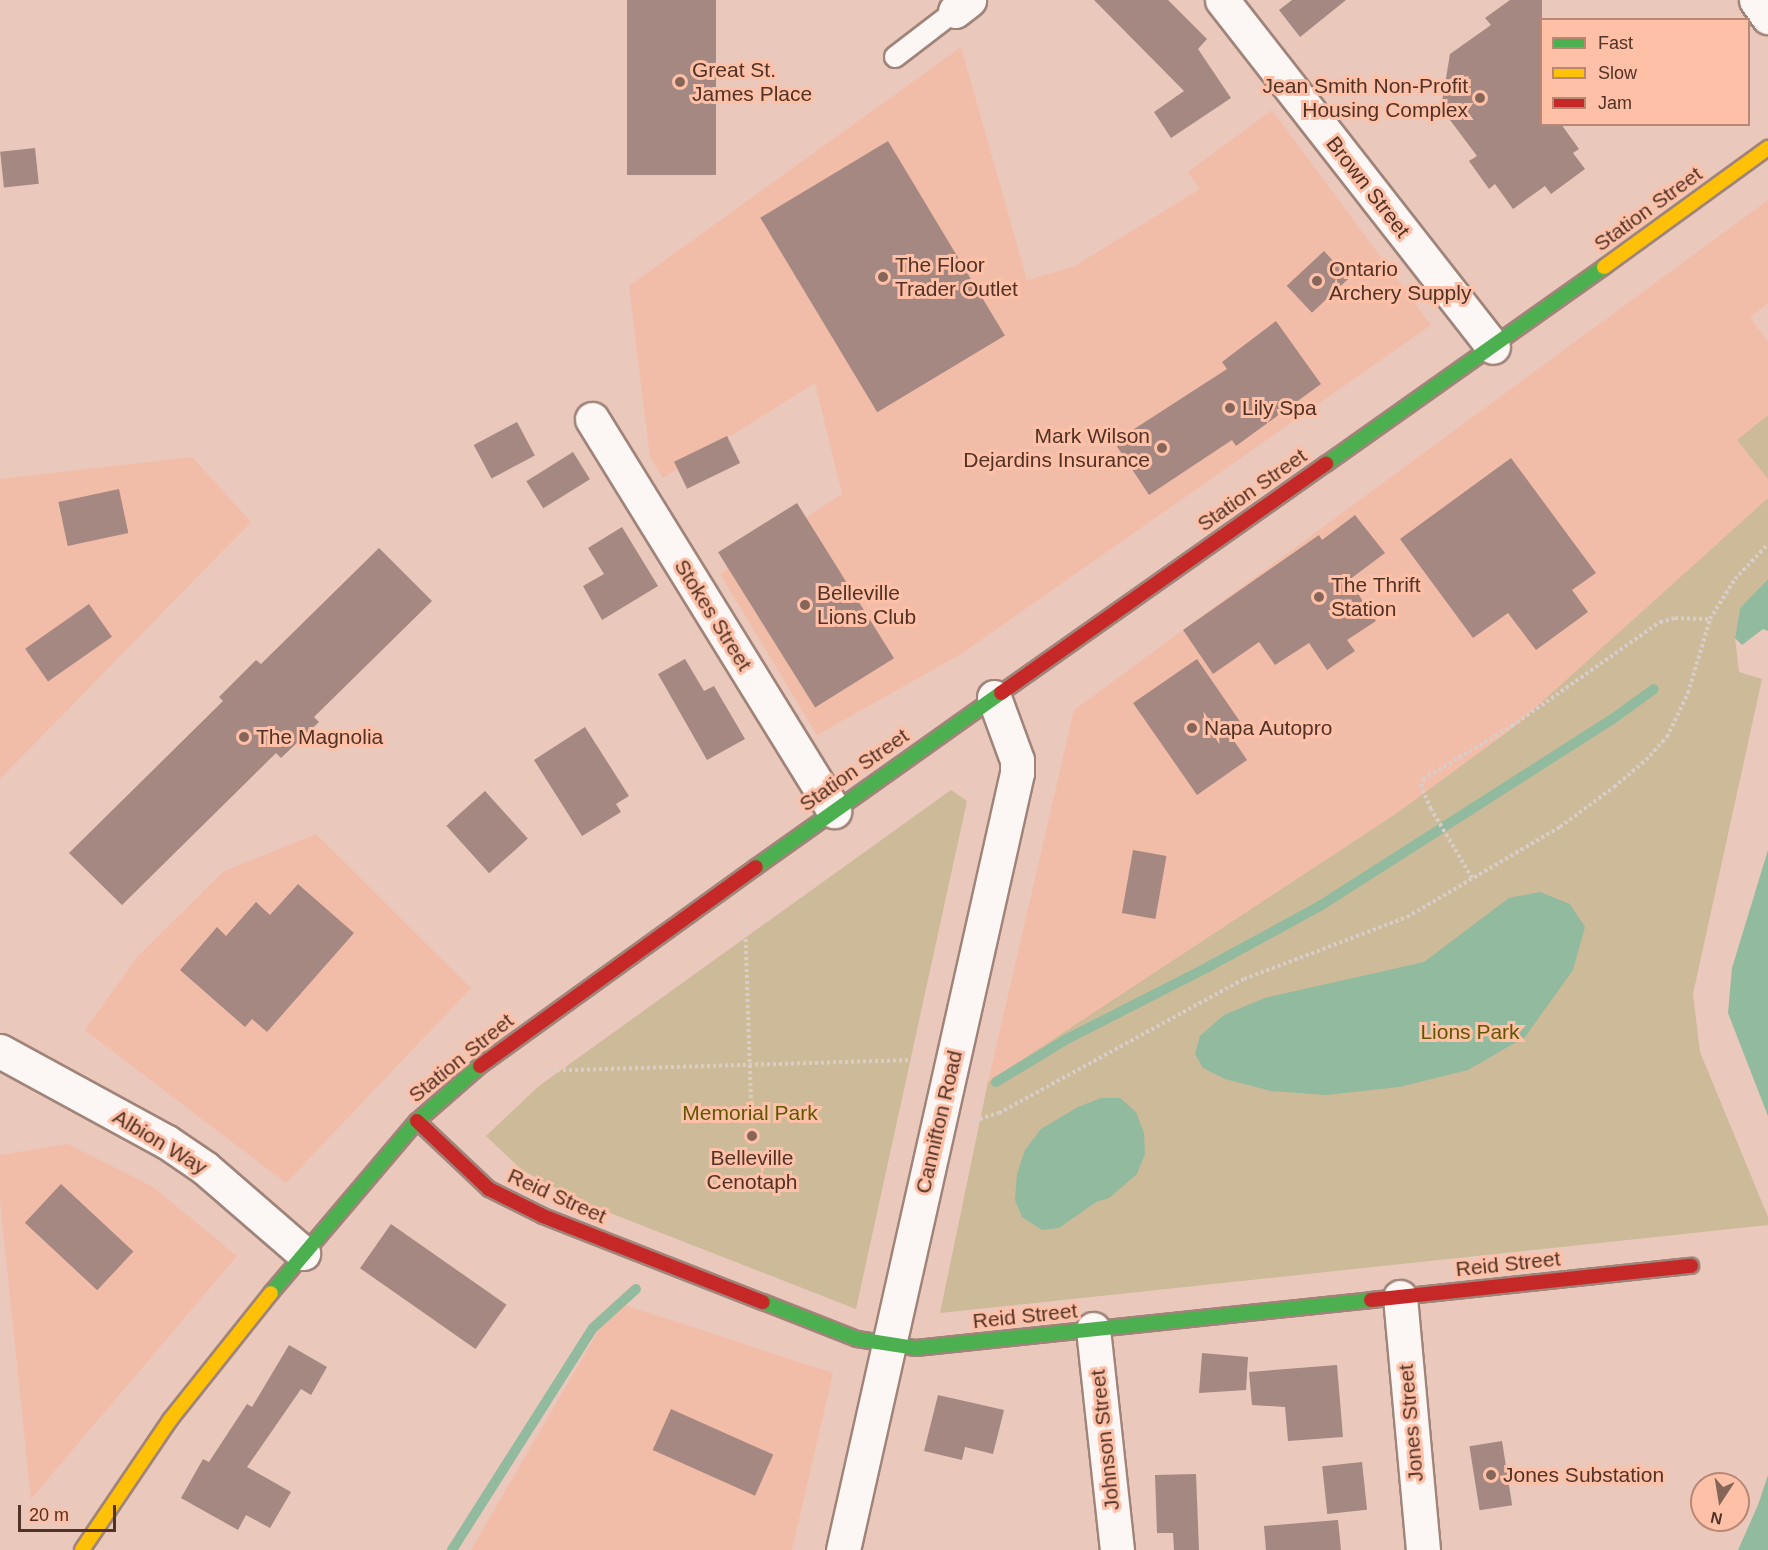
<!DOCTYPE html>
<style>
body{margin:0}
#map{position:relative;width:1768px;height:1550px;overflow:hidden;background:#eac8bb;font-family:Helvetica,sans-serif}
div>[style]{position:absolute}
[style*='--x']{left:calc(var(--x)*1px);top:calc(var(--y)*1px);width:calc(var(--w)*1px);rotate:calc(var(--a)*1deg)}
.built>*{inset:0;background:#f2bda8}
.green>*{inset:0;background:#ccba99}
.water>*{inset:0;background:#91ba9e}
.stream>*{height:10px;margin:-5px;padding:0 5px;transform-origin:5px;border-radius:5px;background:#91ba9e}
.building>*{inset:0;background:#a58882;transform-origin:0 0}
.path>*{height:4px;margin-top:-2px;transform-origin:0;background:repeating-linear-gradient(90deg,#d8cdc9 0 3px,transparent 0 6px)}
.roads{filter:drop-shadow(2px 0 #a08479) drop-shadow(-2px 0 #a08479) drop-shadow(0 2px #a08479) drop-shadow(0 -2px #a08479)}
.lane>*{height:20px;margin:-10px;padding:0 10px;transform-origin:10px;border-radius:10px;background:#fcf7f5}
.street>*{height:33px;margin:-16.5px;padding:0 16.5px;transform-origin:16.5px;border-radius:16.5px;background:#fcf7f5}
.fast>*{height:14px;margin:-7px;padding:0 7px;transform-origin:7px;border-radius:7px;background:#4caf50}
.slow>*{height:14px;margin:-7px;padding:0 7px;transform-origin:7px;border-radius:7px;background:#ffc107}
.jam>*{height:14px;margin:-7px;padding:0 7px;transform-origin:7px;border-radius:7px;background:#c62828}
.dots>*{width:16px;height:16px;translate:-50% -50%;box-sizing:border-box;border:3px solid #fec0a7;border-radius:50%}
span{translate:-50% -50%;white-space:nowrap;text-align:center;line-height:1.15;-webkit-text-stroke:6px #fec0a7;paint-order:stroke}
.poi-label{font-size:21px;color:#513226}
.left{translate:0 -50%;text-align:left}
.right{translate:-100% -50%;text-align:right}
.street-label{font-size:21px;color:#513226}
.park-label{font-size:21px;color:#605800}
.legend{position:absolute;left:1540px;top:18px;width:210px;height:108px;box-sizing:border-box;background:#fec0a7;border:2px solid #b98773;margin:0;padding:8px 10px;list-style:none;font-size:18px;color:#513226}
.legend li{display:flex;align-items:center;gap:12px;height:30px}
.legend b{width:30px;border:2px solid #b98773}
.north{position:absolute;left:1690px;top:1472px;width:60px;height:60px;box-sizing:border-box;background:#fec0a7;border:2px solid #b98773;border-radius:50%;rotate:192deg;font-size:16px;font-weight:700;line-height:24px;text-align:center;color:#513226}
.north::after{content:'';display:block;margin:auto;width:21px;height:27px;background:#87665a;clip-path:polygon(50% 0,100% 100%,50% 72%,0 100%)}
.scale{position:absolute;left:18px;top:1505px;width:98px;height:27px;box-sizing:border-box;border:3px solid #513226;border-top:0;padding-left:8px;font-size:18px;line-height:21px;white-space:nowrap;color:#513226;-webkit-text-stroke:4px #fec0a7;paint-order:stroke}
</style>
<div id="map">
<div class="built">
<i style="clip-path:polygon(961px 47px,1027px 280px,1073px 267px,1200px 189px,1188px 172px,1272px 110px,1431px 325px,961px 654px,817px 735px,720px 574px,842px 494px,815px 383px,663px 478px,650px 457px,629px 286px)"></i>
<i style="clip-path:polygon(1768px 200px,1768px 303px,1750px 317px,1768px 342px,1768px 415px,1737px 440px,1768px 479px,1768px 498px,1514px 727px,1397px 813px,988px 1082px,1074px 710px)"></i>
<i style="clip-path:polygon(192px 457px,251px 522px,0 779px,0 479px)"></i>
<i style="clip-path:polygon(316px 834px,471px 988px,286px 1183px,85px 1030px,138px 956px,224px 871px)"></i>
<i style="clip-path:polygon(68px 1144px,153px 1187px,237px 1256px,31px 1499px,0 1200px,0 1155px)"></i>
<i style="clip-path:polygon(615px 1302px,833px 1373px,792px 1550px,471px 1550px)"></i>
</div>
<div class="green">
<i style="clip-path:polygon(1768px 415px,1768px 479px,1737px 440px)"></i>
<i style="clip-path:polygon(1768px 498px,1768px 579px,1740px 608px,1735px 638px,1739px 672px,1762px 679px,1693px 994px,1700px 1052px,1768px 1217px,1768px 1225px,940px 1313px,988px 1082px,1397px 813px,1514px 727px)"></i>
<i style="clip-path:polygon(951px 790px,967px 801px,856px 1309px,582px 1202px,522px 1170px,486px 1136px,539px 1086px)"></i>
</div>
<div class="water">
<i style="clip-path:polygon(1768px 579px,1768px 631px,1763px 629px,1742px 645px,1735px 638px,1740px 608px)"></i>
<i style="clip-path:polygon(1768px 850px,1768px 1116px,1728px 1013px,1732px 968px)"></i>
<i style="clip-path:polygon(1540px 892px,1570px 904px,1585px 927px,1573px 970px,1525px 1037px,1468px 1070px,1399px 1087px,1326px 1095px,1271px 1091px,1225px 1079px,1203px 1068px,1195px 1054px,1200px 1036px,1224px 1015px,1265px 998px,1424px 962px,1509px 898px)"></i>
<i style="clip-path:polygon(1101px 1098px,1120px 1098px,1136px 1112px,1144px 1133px,1145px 1154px,1137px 1174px,1109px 1198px,1096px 1202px,1059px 1228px,1042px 1230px,1022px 1217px,1015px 1200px,1017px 1174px,1025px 1150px,1041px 1129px,1078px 1107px)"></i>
<i style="clip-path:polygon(1768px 1475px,1768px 1550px,1738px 1550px,1758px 1505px)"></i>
</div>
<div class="stream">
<i style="--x:996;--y:1082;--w:81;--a:-31.3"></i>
<i style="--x:1065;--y:1040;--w:161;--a:-27"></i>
<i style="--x:1208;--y:967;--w:128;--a:-28.6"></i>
<i style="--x:1320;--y:906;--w:349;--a:-32.6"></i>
<i style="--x:1614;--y:718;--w:49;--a:-35.9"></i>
<i style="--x:452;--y:1550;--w:263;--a:-57.6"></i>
<i style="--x:593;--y:1328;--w:58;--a:-42.2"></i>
</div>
<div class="building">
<i style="left:627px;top:0;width:89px;height:175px"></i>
<i style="clip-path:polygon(1094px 0,1168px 0,1207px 39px,1198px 49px,1231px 98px,1171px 138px,1154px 112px,1184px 91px)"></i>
<i style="clip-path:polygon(1292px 0,1346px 0,1300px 37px,1279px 10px)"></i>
<i style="clip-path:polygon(1510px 0,1542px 0,1542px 124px,1561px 124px,1579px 149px,1573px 153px,1585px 169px,1551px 194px,1545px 186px,1513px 209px,1495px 184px,1489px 189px,1469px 161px,1477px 156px,1441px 108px,1450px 54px,1491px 25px,1485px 18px)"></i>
<i style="left:888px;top:141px;width:227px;height:149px;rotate:59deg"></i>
<i style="left:35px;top:148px;width:36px;height:35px;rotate:84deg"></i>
<i style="left:1324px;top:251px;width:37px;height:51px;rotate:47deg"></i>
<i style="clip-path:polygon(1276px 321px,1321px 384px,1236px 446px,1232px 440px,1149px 495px,1114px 442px,1227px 369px,1222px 362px)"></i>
<i style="left:517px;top:422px;width:38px;height:49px;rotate:62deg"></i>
<i style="left:727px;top:436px;width:30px;height:59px;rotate:64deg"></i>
<i style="left:573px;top:452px;width:32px;height:55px;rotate:58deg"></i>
<i style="clip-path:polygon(1511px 458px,1596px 573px,1572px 590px,1588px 612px,1536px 650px,1508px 613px,1473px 638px,1400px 539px)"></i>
<i style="left:119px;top:489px;width:45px;height:62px;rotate:78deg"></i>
<i style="left:797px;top:503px;width:183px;height:93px;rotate:58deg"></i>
<i style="clip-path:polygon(1355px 515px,1385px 553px,1349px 580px,1376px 621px,1347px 640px,1355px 651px,1327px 670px,1309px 643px,1275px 665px,1259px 642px,1213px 674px,1183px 630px,1319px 535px,1322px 540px)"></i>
<i style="clip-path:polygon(622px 527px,658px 586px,602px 620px,583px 586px,604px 574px,588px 548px)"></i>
<i style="clip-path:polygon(379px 548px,432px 601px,314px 717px,319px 722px,281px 758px,276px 753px,122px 905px,69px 853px,223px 701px,219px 697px,256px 660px,261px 664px)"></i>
<i style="left:89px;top:604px;width:40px;height:78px;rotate:55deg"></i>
<i style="clip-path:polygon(685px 659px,704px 691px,714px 686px,745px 739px,707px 760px,658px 674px)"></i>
<i style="clip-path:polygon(1197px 659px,1241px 723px,1228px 732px,1247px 760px,1197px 795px,1133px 703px)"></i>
<i style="clip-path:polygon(585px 727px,629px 796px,616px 804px,621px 812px,582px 836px,534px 760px)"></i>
<i style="left:485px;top:791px;width:64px;height:52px;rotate:48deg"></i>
<i style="left:1133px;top:850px;width:34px;height:64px;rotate:10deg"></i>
<i style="clip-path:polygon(298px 884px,354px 933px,267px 1032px,252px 1019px,245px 1027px,180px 970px,217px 927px,226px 936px,256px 902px,270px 915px)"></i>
<i style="left:61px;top:1184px;width:99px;height:53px;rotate:43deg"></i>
<i style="left:391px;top:1224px;width:141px;height:54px;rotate:35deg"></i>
<i style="clip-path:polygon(289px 1345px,327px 1367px,311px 1395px,301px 1389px,247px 1467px,291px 1492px,270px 1528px,246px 1515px,238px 1530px,181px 1498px,203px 1459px,209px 1462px,247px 1404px,252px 1407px)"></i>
<i style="clip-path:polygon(1202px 1353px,1248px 1357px,1246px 1390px,1199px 1393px)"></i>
<i style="clip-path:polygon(1337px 1365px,1343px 1437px,1288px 1441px,1285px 1407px,1252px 1405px,1249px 1372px)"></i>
<i style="clip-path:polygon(938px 1395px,1004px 1410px,993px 1454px,965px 1447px,962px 1460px,924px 1451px)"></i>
<i style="left:671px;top:1409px;width:112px;height:45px;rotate:24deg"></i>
<i style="left:1502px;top:1441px;width:65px;height:33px;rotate:81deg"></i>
<i style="left:1362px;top:1462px;width:48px;height:40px;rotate:84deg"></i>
<i style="clip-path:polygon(1196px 1474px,1199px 1550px,1174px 1550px,1173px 1533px,1157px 1533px,1155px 1475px)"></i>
<i style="clip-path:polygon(1338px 1520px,1341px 1550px,1266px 1550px,1264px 1526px)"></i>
</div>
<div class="path">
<i style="--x:1472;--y:878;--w:80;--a:-120.7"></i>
<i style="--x:1431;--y:809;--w:24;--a:-114"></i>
<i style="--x:1421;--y:787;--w:8;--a:-76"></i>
<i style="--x:1423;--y:779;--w:104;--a:-30.8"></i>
<i style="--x:1512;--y:726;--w:181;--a:-35.1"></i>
<i style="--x:1660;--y:622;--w:16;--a:-15"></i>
<i style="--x:1675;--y:618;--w:35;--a:2"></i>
<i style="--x:745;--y:921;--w:181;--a:88.1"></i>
<i style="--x:539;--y:1071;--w:380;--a:-1.7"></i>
<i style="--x:974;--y:1121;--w:26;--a:-18"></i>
<i style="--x:999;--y:1113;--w:279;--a:-28.7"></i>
<i style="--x:1244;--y:979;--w:174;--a:-20.8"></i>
<i style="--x:1407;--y:917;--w:178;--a:-30.5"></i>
<i style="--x:1560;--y:827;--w:67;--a:-36.5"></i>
<i style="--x:1614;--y:787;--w:42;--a:-40.2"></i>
<i style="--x:1646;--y:760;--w:31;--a:-48"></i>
<i style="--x:1667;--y:737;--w:49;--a:-64.5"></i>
<i style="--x:1688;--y:693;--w:77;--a:-73.4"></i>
<i style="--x:1710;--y:619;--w:47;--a:-58"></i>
<i style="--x:1735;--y:579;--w:48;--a:-46.7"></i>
</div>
<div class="roads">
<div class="lane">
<i style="--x:895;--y:57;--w:76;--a:-37.5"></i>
</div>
<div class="street">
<i style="--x:1222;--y:0;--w:440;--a:52"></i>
<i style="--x:1756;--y:0;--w:21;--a:55"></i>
<i style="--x:955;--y:11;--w:18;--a:-38"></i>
<i style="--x:592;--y:419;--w:461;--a:58.3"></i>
<i style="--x:0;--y:1051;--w:190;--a:28.6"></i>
<i style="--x:167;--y:1142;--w:46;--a:34.4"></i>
<i style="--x:205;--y:1168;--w:130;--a:40.9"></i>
<i style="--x:1400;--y:1297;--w:254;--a:84.8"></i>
<i style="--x:1093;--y:1329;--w:222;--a:83.8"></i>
<i style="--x:843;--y:1550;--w:796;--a:-77.38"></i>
<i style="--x:1017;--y:773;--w:13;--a:-90"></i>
<i style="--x:1017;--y:760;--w:67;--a:-110.1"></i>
</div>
<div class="fast">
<i style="--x:1326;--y:464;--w:341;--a:-35.3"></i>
<i style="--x:756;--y:867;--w:301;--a:-35.4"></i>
<i style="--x:271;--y:1293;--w:226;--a:-49.7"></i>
<i style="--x:417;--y:1121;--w:84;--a:-41.1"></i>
<i style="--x:763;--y:1302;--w:101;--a:21.5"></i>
<i style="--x:857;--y:1339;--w:60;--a:8.7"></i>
<i style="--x:916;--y:1348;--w:458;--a:-6"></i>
</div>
<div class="slow">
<i style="--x:1604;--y:267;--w:203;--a:-36"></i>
<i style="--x:82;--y:1550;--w:157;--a:-55.9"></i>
<i style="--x:170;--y:1420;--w:162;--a:-51.5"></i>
</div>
<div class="jam">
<i style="--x:1001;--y:693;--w:398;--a:-35.2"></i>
<i style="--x:480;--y:1066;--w:340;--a:-35.8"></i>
<i style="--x:417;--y:1121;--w:99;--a:43.4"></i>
<i style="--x:489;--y:1189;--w:60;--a:26.6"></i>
<i style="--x:543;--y:1216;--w:236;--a:21.4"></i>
<i style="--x:1371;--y:1300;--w:322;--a:-6.1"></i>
</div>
</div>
<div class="dots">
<i style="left:680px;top:82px;background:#87665a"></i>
<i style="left:1480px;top:98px;background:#87665a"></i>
<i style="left:883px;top:277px;background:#87665a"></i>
<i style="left:1317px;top:281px;background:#87665a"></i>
<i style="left:1230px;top:408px;background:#87665a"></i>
<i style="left:1162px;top:448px;background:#87665a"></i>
<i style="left:1319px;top:597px;background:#87665a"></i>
<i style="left:805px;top:605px;background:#87665a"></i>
<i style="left:1192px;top:728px;background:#87665a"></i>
<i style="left:244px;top:737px;background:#87665a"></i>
<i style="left:752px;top:1136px;background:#87665a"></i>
<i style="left:1491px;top:1475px;background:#87665a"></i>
</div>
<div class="poi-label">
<span class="left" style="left:692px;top:82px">Great St.<br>James Place</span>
<span class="right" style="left:1468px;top:98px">Jean Smith Non-Profit<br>Housing Complex</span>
<span class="left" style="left:895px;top:277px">The Floor<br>Trader Outlet</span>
<span class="left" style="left:1329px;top:281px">Ontario<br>Archery Supply</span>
<span class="left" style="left:1242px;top:408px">Lily Spa</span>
<span class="right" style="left:1150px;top:448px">Mark Wilson<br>Dejardins Insurance</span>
<span class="left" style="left:1331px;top:597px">The Thrift<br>Station</span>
<span class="left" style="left:817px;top:605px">Belleville<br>Lions Club</span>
<span class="left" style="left:1204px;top:728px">Napa Autopro</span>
<span class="left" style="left:256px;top:737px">The Magnolia</span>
<span style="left:752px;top:1170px">Belleville<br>Cenotaph</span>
<span class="left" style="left:1503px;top:1475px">Jones Substation</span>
</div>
<div class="street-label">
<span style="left:1368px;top:187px;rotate:52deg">Brown Street</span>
<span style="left:1648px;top:209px;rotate:-36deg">Station Street</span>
<span style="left:1252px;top:490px;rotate:-35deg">Station Street</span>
<span style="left:713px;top:615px;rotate:58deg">Stokes Street</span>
<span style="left:854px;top:770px;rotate:-35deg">Station Street</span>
<span style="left:461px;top:1058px;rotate:-39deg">Station Street</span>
<span style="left:939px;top:1122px;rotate:-77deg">Cannifton Road</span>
<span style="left:160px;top:1142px;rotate:31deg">Albion Way</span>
<span style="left:557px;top:1196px;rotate:24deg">Reid Street</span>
<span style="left:1508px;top:1264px;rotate:-6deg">Reid Street</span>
<span style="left:1025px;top:1316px;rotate:-6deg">Reid Street</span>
<span style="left:1411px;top:1423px;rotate:-95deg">Jones Street</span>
<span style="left:1105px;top:1440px;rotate:-96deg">Johnson Street</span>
</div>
<div class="park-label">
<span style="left:1470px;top:1032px">Lions Park</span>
<span style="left:750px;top:1113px">Memorial Park</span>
</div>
<ul class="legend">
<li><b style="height:8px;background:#4caf50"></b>Fast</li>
<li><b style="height:8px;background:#ffc107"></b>Slow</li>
<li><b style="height:8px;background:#c62828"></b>Jam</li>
</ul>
<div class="north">N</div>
<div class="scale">20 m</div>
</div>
